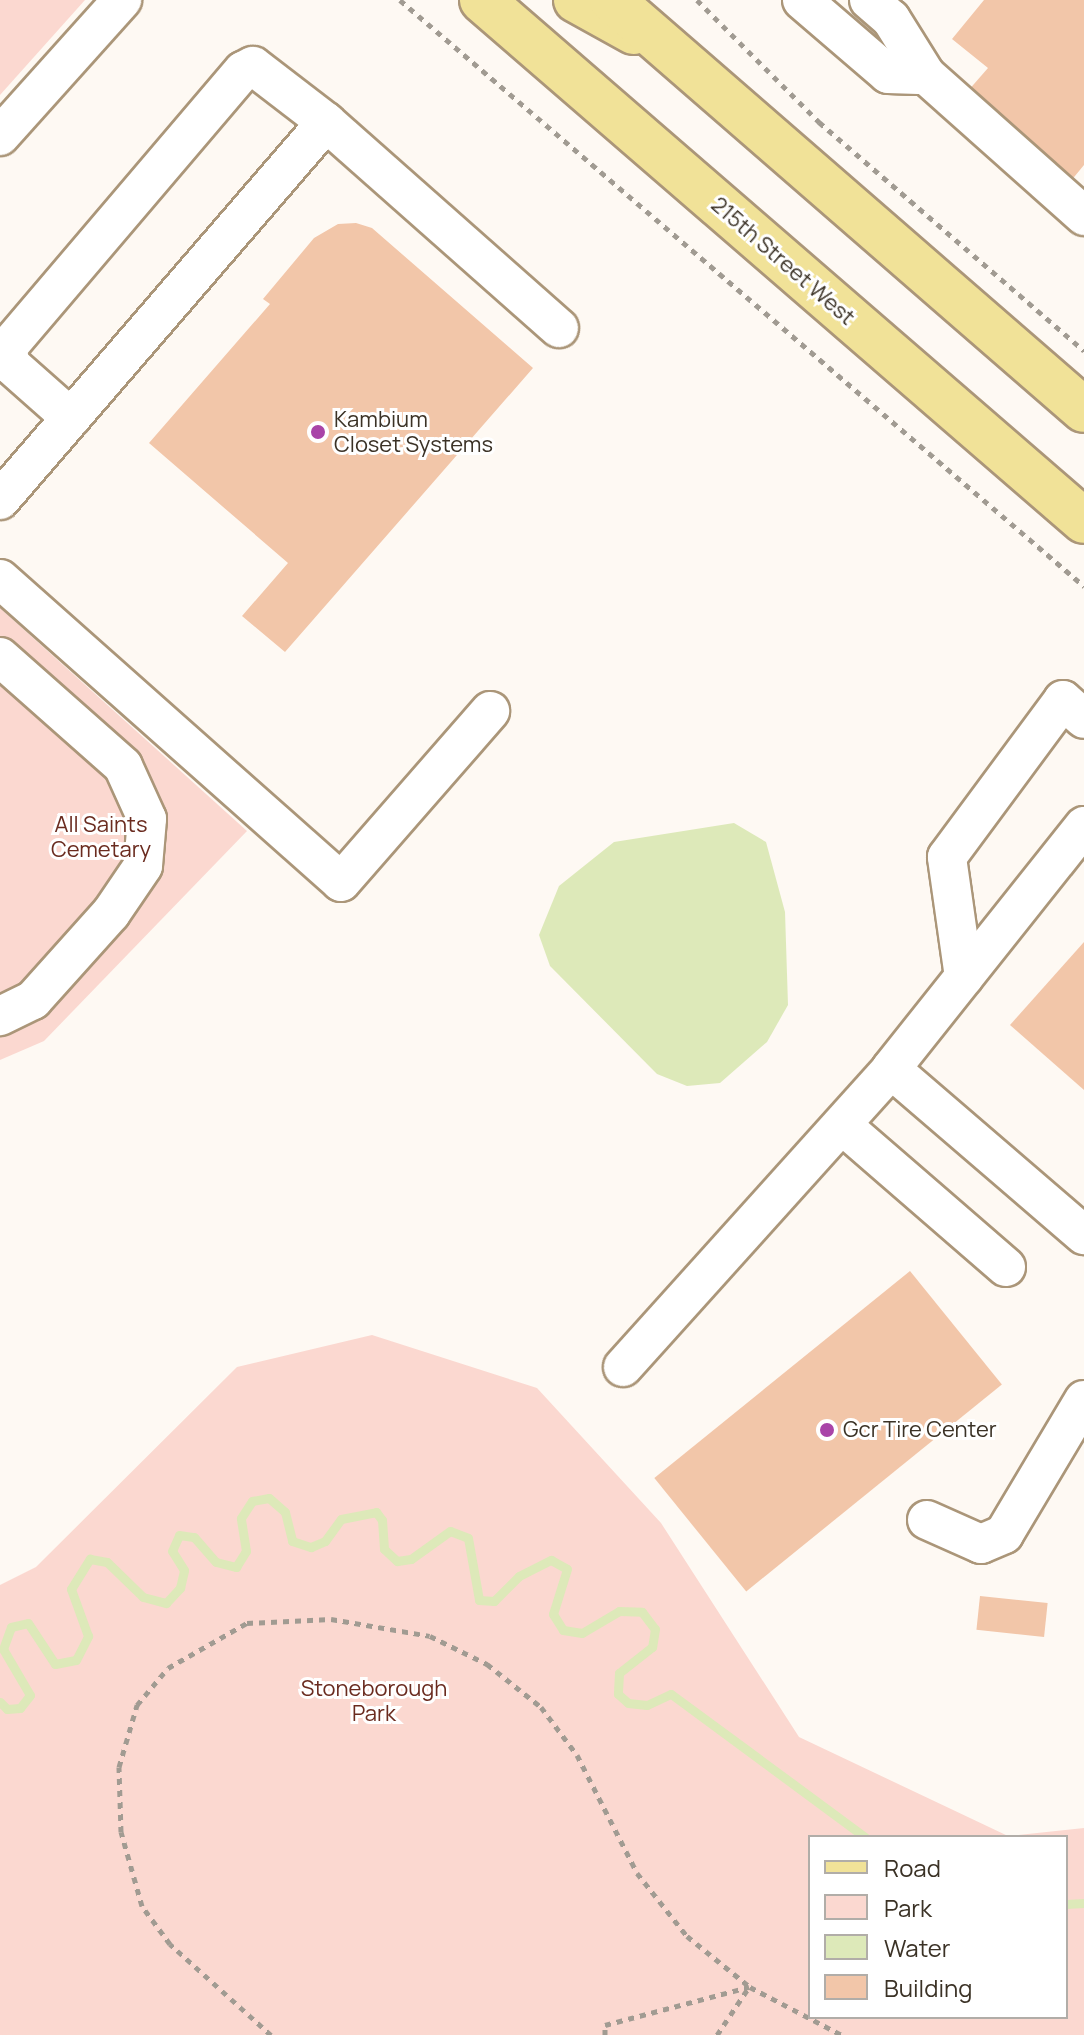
<!DOCTYPE html>
<style>
body{margin:0}
#map{position:relative;width:1084px;height:2035px;overflow:hidden;background:#fef9f3;font-family:Manrope,sans-serif}
div>[style]{position:absolute}
[style*='--x']{left:calc(var(--x)*1px);top:calc(var(--y)*1px);width:calc(var(--w)*1px);rotate:calc(var(--a)*1deg)}
.green>*{inset:0;background:#fbd8d0}
.water>*{inset:0;background:#dde9b9}
.stream>*{height:9px;margin:-4.5px;padding:0 4.5px;transform-origin:4.5px;border-radius:4.5px;background:#dde9b9}
.building>*{inset:0;background:#f2c6a9;transform-origin:0 0}
.path>*{height:5px;margin-top:-2.5px;transform-origin:0;background:repeating-linear-gradient(90deg,#a19b92 0 6px,transparent 0 12px)}
.roads{filter:drop-shadow(2px 0 #ab9679) drop-shadow(-2px 0 #ab9679) drop-shadow(0 2px #ab9679) drop-shadow(0 -2px #ab9679)}
.minor>*{height:38px;margin:-19px;padding:0 19px;transform-origin:19px;border-radius:19px;background:#fff}
.major>*{height:44px;margin:-22px;padding:0 22px;transform-origin:22px;border-radius:22px;background:#f1e298}
.dots>*{width:22px;height:22px;translate:-50% -50%;box-sizing:border-box;border:4px solid #fff;border-radius:50%}
span{translate:-50% -50%;white-space:nowrap;text-align:center;line-height:1.15;-webkit-text-stroke:6px #fff;paint-order:stroke}
.street-label{font-size:22px;color:#3b3226}
.poi-label{font-size:22px;color:#3b3226}
.left{translate:0 -50%;text-align:left}
.park-label{font-size:22px;color:#6a2b1f}
.legend{position:absolute;left:808px;top:1835px;width:260px;height:184px;box-sizing:border-box;background:#fff;border:2px solid #b1ada8;margin:0;padding:10px 14px;list-style:none;font-size:24px;color:#3b3226}
.legend li{display:flex;align-items:center;gap:16px;height:40px}
.legend b{width:40px;border:2px solid #b1ada8}
</style>
<div id="map">
<div class="green">
<i style="clip-path:polygon(0 0,85px 0,0 95px)"></i>
<i style="clip-path:polygon(0 608px,247px 831px,44px 1041px,0 1060px)"></i>
<i style="clip-path:polygon(evenodd,372px 1335px,537px 1388px,661px 1523px,799px 1737px,1008px 1836px,1084px 1828px,1084px 2035px,0 2035px,0 1585px,36px 1567px,237px 1367px,372px 1335px,810px 1837px,1066px 1837px,1066px 2017px,810px 2017px,810px 1837px)"></i>
</div>
<div class="water">
<i style="clip-path:polygon(734px 823px,766px 842px,785px 912px,788px 1005px,767px 1042px,720px 1083px,687px 1086px,657px 1074px,550px 966px,539px 935px,559px 886px,614px 842px)"></i>
</div>
<div class="stream">
<i style="--x:0;--y:1702;--w:10;--a:45"></i>
<i style="--x:7;--y:1709;--w:13;--a:-4"></i>
<i style="--x:20;--y:1708;--w:16;--a:-52"></i>
<i style="--x:30;--y:1695;--w:53;--a:-120.4"></i>
<i style="--x:3;--y:1649;--w:23;--a:-70"></i>
<i style="--x:11;--y:1627;--w:17;--a:-13"></i>
<i style="--x:28;--y:1623;--w:49;--a:56.6"></i>
<i style="--x:55;--y:1664;--w:21;--a:-11"></i>
<i style="--x:76;--y:1660;--w:27;--a:-63"></i>
<i style="--x:88;--y:1636;--w:50;--a:-109.9"></i>
<i style="--x:71;--y:1589;--w:36;--a:-58"></i>
<i style="--x:90;--y:1559;--w:17;--a:10"></i>
<i style="--x:107;--y:1562;--w:50;--a:44.2"></i>
<i style="--x:143;--y:1597;--w:24;--a:15"></i>
<i style="--x:166;--y:1603;--w:21;--a:-47"></i>
<i style="--x:180;--y:1588;--w:18;--a:-77"></i>
<i style="--x:184;--y:1570;--w:22;--a:-122"></i>
<i style="--x:172;--y:1551;--w:17;--a:-66"></i>
<i style="--x:179;--y:1535;--w:15;--a:8"></i>
<i style="--x:194;--y:1537;--w:33;--a:49"></i>
<i style="--x:216;--y:1562;--w:21;--a:14"></i>
<i style="--x:236;--y:1567;--w:19;--a:-58"></i>
<i style="--x:246;--y:1551;--w:33;--a:-99"></i>
<i style="--x:241;--y:1518;--w:20;--a:-57"></i>
<i style="--x:252;--y:1501;--w:17;--a:-10"></i>
<i style="--x:269;--y:1498;--w:21;--a:41"></i>
<i style="--x:285;--y:1512;--w:30;--a:76"></i>
<i style="--x:292;--y:1541;--w:20;--a:18"></i>
<i style="--x:311;--y:1547;--w:15;--a:-23"></i>
<i style="--x:325;--y:1541;--w:27;--a:-54"></i>
<i style="--x:341;--y:1519;--w:36;--a:-11"></i>
<i style="--x:376;--y:1512;--w:10;--a:53"></i>
<i style="--x:382;--y:1520;--w:29;--a:86"></i>
<i style="--x:384;--y:1549;--w:18;--a:43"></i>
<i style="--x:397;--y:1561;--w:14;--a:-8"></i>
<i style="--x:411;--y:1559;--w:48;--a:-35.7"></i>
<i style="--x:450;--y:1531;--w:19;--a:21"></i>
<i style="--x:468;--y:1538;--w:63;--a:79.9"></i>
<i style="--x:479;--y:1600;--w:15;--a:4"></i>
<i style="--x:494;--y:1601;--w:35;--a:-45"></i>
<i style="--x:519;--y:1576;--w:36;--a:-27"></i>
<i style="--x:551;--y:1560;--w:18;--a:29"></i>
<i style="--x:567;--y:1569;--w:47;--a:107.3"></i>
<i style="--x:553;--y:1614;--w:19;--a:58"></i>
<i style="--x:563;--y:1630;--w:19;--a:9"></i>
<i style="--x:582;--y:1633;--w:43;--a:-30.7"></i>
<i style="--x:619;--y:1611;--w:23;--a:2"></i>
<i style="--x:642;--y:1612;--w:21;--a:53"></i>
<i style="--x:655;--y:1629;--w:18;--a:99"></i>
<i style="--x:652;--y:1647;--w:42;--a:141.8"></i>
<i style="--x:619;--y:1673;--w:21;--a:93"></i>
<i style="--x:618;--y:1694;--w:13;--a:42"></i>
<i style="--x:628;--y:1703;--w:19;--a:6"></i>
<i style="--x:647;--y:1705;--w:26;--a:-25"></i>
<i style="--x:671;--y:1694;--w:241;--a:36.4"></i>
<i style="--x:1066;--y:1904;--w:18;--a:-3"></i>
</div>
<div class="building">
<i style="clip-path:polygon(984px 0,1084px 0,1084px 165px,1070px 182px,967px 92px,988px 68px,952px 39px)"></i>
<i style="clip-path:polygon(356px 223px,372px 228px,533px 368px,285px 652px,242px 616px,288px 563px,149px 443px,270px 304px,263px 299px,314px 238px,338px 224px)"></i>
<i style="clip-path:polygon(1084px 942px,1084px 1090px,1010px 1025px)"></i>
<i style="left:910px;top:1271px;width:146px;height:329px;rotate:51deg"></i>
<i style="left:980px;top:1596px;width:68px;height:34px;rotate:6deg"></i>
</div>
<div class="path">
<i style="--x:400;--y:0;--w:901;--a:40.59"></i>
<i style="--x:697;--y:0;--w:173;--a:45"></i>
<i style="--x:819;--y:122;--w:350;--a:40.8"></i>
<i style="--x:271;--y:2035;--w:136;--a:-138"></i>
<i style="--x:170;--y:1944;--w:47;--a:-126.4"></i>
<i style="--x:142;--y:1906;--w:77;--a:-105.8"></i>
<i style="--x:121;--y:1832;--w:65;--a:-91.8"></i>
<i style="--x:119;--y:1767;--w:65;--a:-73.8"></i>
<i style="--x:137;--y:1705;--w:48;--a:-50"></i>
<i style="--x:168;--y:1668;--w:91;--a:-29.7"></i>
<i style="--x:247;--y:1623;--w:84;--a:-2.7"></i>
<i style="--x:331;--y:1619;--w:100;--a:9.7"></i>
<i style="--x:430;--y:1636;--w:64;--a:26.2"></i>
<i style="--x:487;--y:1664;--w:69;--a:38.5"></i>
<i style="--x:541;--y:1707;--w:60;--a:53.1"></i>
<i style="--x:577;--y:1755;--w:132;--a:63"></i>
<i style="--x:637;--y:1873;--w:80;--a:51.6"></i>
<i style="--x:687;--y:1936;--w:81;--a:39"></i>
<i style="--x:750;--y:1987;--w:104;--a:27.6"></i>
<i style="--x:605;--y:2035;--w:10;--a:-90"></i>
<i style="--x:605;--y:2025;--w:149;--a:-14.8"></i>
<i style="--x:717;--y:2035;--w:58;--a:-56.3"></i>
</div>
<div class="roads">
<div class="minor">
<i style="--x:802;--y:0;--w:113;--a:40.7"></i>
<i style="--x:888;--y:74;--w:38;--a:2"></i>
<i style="--x:869;--y:0;--w:29;--a:41"></i>
<i style="--x:891;--y:19;--w:66;--a:58"></i>
<i style="--x:926;--y:75;--w:212;--a:41.7"></i>
<i style="--x:0;--y:136;--w:183;--a:-48.1"></i>
<i style="--x:71;--y:418;--w:80;--a:-138.5"></i>
<i style="--x:11;--y:365;--w:17;--a:-103"></i>
<i style="--x:7;--y:348;--w:364;--a:-49.6"></i>
<i style="--x:243;--y:71;--w:11;--a:-27"></i>
<i style="--x:253;--y:66;--w:92;--a:37.5"></i>
<i style="--x:326;--y:122;--w:311;--a:41.5"></i>
<i style="--x:0;--y:500;--w:499;--a:-49.2"></i>
<i style="--x:0;--y:579;--w:456;--a:41.6"></i>
<i style="--x:341;--y:882;--w:227;--a:-48.9"></i>
<i style="--x:0;--y:657;--w:164;--a:41.5"></i>
<i style="--x:123;--y:766;--w:58;--a:65.6"></i>
<i style="--x:147;--y:819;--w:47;--a:94.9"></i>
<i style="--x:143;--y:866;--w:57;--a:124.2"></i>
<i style="--x:111;--y:913;--w:117;--a:131.9"></i>
<i style="--x:33;--y:1000;--w:37;--a:154"></i>
<i style="--x:1084;--y:826;--w:310;--a:128.5"></i>
<i style="--x:891;--y:1069;--w:255;--a:40.7"></i>
<i style="--x:964;--y:977;--w:121;--a:-98.1"></i>
<i style="--x:947;--y:857;--w:195;--a:-53.5"></i>
<i style="--x:1063;--y:700;--w:28;--a:42"></i>
<i style="--x:842;--y:1125;--w:217;--a:40.9"></i>
<i style="--x:623;--y:1367;--w:401;--a:-48"></i>
<i style="--x:927;--y:1520;--w:59;--a:24"></i>
<i style="--x:981;--y:1544;--w:25;--a:-23"></i>
<i style="--x:1004;--y:1534;--w:156;--a:-59.2"></i>
</div>
<div class="major">
<i style="--x:482;--y:0;--w:796;--a:40.87"></i>
<i style="--x:576;--y:0;--w:66;--a:28.9"></i>
<i style="--x:612;--y:0;--w:625;--a:40.98"></i>
</div>
</div>
<div class="dots">
<i style="left:318px;top:432px;background:#a944a8"></i>
<i style="left:827px;top:1430px;background:#a944a8"></i>
</div>
<div class="street-label">
<span style="left:783px;top:261px;rotate:41deg">215th Street West</span>
</div>
<div class="poi-label">
<span class="left" style="left:334px;top:432px">Kambium<br>Closet Systems</span>
<span class="left" style="left:843px;top:1430px">Gcr Tire Center</span>
</div>
<div class="park-label">
<span style="left:101px;top:837px">All Saints<br>Cemetary</span>
<span style="left:374px;top:1701px">Stoneborough<br>Park</span>
</div>
<ul class="legend">
<li><b style="height:10px;background:#f1e298"></b>Road</li>
<li><b style="height:22px;background:#fbd8d0"></b>Park</li>
<li><b style="height:22px;background:#dde9b9"></b>Water</li>
<li><b style="height:22px;background:#f2c6a9"></b>Building</li>
</ul>
</div>
